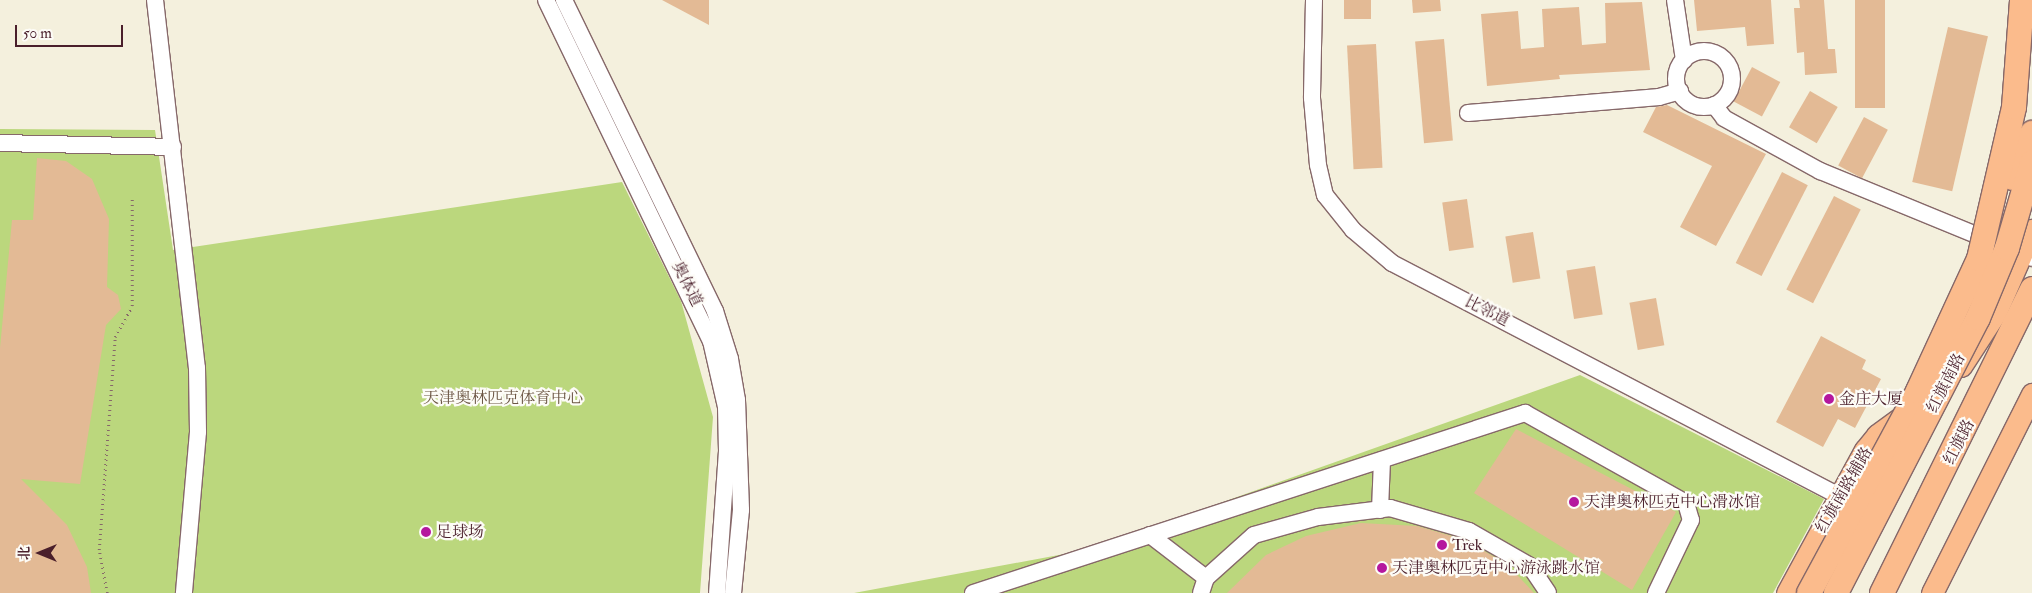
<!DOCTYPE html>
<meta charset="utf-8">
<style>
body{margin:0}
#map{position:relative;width:2032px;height:593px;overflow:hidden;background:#f4f0dd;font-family:"IM FELL Double Pica","Noto Serif SC",serif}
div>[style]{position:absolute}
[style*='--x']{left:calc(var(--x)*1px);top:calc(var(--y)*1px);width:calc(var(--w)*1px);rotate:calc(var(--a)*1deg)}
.green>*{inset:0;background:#bbd77d}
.building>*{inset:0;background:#e3ba95;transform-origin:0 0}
.path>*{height:2.5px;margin-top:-1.25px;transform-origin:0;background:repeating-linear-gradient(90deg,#866869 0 1px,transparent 0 5px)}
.roads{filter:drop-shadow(1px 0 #866869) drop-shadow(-1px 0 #866869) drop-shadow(0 1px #866869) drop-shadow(0 -1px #866869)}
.minor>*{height:16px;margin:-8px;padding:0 8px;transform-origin:8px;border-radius:8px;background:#fff}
.minor>.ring{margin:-8px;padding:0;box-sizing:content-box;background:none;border:16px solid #fff;border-radius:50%}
.major>*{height:21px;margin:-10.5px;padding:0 10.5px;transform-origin:10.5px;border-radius:10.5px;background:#fbbb8c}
.highway>*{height:24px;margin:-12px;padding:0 12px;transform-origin:12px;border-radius:12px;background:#fbbb8c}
.bridges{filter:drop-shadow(1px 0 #866869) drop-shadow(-1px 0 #866869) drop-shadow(0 1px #866869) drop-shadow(0 -1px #866869)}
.highway-bridge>*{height:24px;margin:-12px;padding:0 12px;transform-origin:12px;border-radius:12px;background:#fbbb8c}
.dots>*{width:14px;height:14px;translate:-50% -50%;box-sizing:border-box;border:2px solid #fdfcf7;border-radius:50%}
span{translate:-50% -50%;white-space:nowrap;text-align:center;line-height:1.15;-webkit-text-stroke:4.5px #fdfcf7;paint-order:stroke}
.street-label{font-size:16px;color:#4a1f2b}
.park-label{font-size:16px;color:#6c5644}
.poi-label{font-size:16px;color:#4a1f2b}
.left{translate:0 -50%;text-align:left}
.north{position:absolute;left:15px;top:528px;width:50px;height:50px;-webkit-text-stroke:4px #fdfcf7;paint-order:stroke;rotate:270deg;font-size:14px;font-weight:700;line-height:20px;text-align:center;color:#4a1f2b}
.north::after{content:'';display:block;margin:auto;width:18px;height:22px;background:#4a1f2b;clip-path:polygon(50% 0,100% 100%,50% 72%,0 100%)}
.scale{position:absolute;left:15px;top:25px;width:108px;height:22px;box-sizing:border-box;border:2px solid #4a1f2b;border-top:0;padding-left:6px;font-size:15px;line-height:18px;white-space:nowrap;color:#4a1f2b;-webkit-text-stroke:4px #fdfcf7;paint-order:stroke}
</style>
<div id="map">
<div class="green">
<i style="clip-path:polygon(0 129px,155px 130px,173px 250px,622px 182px,681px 301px,713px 417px,700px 593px,0 593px)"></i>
<i style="clip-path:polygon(1580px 375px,1824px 499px,1773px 593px,854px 593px,1091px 549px)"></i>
</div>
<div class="building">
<i style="clip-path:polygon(662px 0,709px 0,709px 25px)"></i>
<i style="left:1344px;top:0;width:27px;height:19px"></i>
<i style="clip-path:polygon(1412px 0,1440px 0,1441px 11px,1413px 13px)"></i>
<i style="clip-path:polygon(1694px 0,1771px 0,1774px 44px,1747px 46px,1745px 27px,1697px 31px)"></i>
<i style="clip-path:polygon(1799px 0,1824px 0,1828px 49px,1835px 49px,1837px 73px,1805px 75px,1804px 52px,1797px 53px,1794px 8px,1800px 8px)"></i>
<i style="left:1855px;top:0;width:30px;height:108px"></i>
<i style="clip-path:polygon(1642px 2px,1650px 70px,1559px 75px,1560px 79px,1487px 86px,1481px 14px,1518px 11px,1521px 49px,1544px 47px,1542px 9px,1579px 7px,1582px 45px,1606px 43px,1605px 3px)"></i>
<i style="left:1948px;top:27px;width:41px;height:159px;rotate:13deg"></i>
<i style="left:1444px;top:39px;width:102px;height:29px;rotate:85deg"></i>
<i style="left:1376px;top:44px;width:124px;height:29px;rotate:87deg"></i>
<i style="left:1752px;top:67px;width:32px;height:39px;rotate:28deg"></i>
<i style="left:1810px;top:91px;width:32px;height:42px;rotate:30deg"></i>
<i style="clip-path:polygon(1667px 105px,1766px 154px,1716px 246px,1680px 227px,1712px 166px,1643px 132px,1656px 107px)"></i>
<i style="left:1864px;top:117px;width:27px;height:55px;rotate:28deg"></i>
<i style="clip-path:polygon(37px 158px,66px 161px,92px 179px,109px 219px,107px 287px,118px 295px,121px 309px,106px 325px,80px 484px,21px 479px,67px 525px,87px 567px,91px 593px,0 593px,0 348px,12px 220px,33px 220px)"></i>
<i style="left:1782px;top:172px;width:29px;height:102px;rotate:27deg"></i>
<i style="left:1834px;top:196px;width:30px;height:105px;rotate:27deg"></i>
<i style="left:1467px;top:199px;width:49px;height:25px;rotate:82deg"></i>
<i style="left:1533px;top:232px;width:47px;height:28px;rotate:81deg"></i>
<i style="left:1595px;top:266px;width:49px;height:29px;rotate:81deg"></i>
<i style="left:1656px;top:298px;width:48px;height:27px;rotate:80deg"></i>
<i style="clip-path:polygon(1821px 336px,1866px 360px,1862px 369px,1881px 379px,1855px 428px,1838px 419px,1823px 447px,1776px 422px)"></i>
<i style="clip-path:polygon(1516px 429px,1676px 512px,1632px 590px,1474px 493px)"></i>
<i style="clip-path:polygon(1361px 523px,1417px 526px,1465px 540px,1508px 565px,1534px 593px,1227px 593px,1266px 555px,1306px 536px)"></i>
</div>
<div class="path">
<i style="--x:107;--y:593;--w:44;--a:-100.5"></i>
<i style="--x:99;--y:550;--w:214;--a:-85.7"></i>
<i style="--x:115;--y:337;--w:35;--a:-61"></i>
<i style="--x:132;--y:306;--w:109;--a:-90"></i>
</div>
<div class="roads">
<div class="minor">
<i style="--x:155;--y:0;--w:370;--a:83.5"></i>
<i style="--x:197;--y:368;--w:64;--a:89.1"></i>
<i style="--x:198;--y:432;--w:162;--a:95"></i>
<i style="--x:546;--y:0;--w:379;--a:64.2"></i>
<i style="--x:711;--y:341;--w:68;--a:77.2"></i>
<i style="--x:726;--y:407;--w:44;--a:88.7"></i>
<i style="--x:727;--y:451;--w:142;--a:94"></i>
<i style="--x:564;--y:0;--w:346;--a:64.1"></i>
<i style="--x:715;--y:311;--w:50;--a:72.6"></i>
<i style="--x:730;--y:359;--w:42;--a:80.3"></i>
<i style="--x:737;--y:400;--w:110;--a:87.9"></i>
<i style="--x:741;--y:510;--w:83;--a:95.5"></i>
<i style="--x:1314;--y:0;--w:98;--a:91.2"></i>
<i style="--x:1312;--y:98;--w:67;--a:84.9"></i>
<i style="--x:1318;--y:165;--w:31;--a:77"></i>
<i style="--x:1325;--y:195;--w:45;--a:51.3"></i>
<i style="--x:1353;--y:230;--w:51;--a:40.2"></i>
<i style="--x:1392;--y:263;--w:504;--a:27.53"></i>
<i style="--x:1675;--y:0;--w:61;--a:81.5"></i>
<i class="ring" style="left:1676px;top:51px;width:40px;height:40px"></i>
<i style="--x:1714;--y:105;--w:16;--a:52"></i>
<i style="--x:1724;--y:118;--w:110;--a:28.9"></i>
<i style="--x:1820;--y:171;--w:229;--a:22.3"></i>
<i style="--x:1468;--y:113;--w:192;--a:-4.8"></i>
<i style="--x:1659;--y:97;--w:22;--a:-16"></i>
<i style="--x:0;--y:143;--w:173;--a:1.3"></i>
<i style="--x:1380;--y:510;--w:50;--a:-87.7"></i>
<i style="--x:1150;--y:535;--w:71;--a:37.5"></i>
<i style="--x:973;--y:593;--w:581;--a:-18.06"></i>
<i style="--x:1525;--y:413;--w:184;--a:29.2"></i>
<i style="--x:1686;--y:503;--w:18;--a:74"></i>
<i style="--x:1691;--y:520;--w:81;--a:115.6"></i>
<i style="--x:1201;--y:593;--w:16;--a:-72"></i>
<i style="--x:1206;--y:578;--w:64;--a:-41.9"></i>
<i style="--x:1254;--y:535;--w:66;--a:-15.7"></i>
<i style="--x:1318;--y:517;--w:73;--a:-7.1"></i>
<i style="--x:1390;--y:508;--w:82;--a:16.2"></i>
<i style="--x:1469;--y:531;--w:70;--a:29.8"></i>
<i style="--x:1530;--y:566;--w:32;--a:56"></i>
</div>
<div class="major">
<i style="--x:1961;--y:366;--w:62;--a:-56.8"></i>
<i style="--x:1995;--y:314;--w:92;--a:-66.2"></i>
<i style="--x:1787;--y:593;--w:163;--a:-61.4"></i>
<i style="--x:1865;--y:450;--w:19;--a:-51"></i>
<i style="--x:1877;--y:435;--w:36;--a:-36"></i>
<i style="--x:1932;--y:593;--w:223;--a:-63.3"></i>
</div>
<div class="highway">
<i style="--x:1882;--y:593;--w:339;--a:-63.7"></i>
</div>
</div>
<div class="bridges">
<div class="highway-bridge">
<i style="--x:2013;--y:178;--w:49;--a:-67.1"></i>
<i style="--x:1809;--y:593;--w:230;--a:-61.6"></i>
<i style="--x:1918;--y:391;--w:145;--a:-65.2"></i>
<i style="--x:1979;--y:259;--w:156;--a:-77"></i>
<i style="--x:2014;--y:107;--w:107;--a:-85.7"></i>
<i style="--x:1836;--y:593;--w:309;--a:-62.7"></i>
<i style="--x:1978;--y:318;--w:76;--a:-67.5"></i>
<i style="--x:2007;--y:248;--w:89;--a:-73.6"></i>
</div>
</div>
<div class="dots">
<i style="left:1829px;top:399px;background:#b5179e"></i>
<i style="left:1574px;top:502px;background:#b5179e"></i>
<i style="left:426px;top:532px;background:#b5179e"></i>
<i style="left:1442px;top:545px;background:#b5179e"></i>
<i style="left:1382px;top:568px;background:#b5179e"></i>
</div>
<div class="street-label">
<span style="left:687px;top:284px;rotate:63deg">奥体道</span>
<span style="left:1487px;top:311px;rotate:27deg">比邻道</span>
<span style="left:1946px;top:383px;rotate:-63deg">红旗南路</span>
<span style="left:1959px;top:442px;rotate:-63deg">红旗路</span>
<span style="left:1844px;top:490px;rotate:-60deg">红旗南路辅路</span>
</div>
<div class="park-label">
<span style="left:503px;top:398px">天津奥林匹克体育中心</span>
</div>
<div class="poi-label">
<span class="left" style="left:1839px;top:399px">金庄大厦</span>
<span class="left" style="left:1584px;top:502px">天津奥林匹克中心滑冰馆</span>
<span class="left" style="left:436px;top:532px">足球场</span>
<span class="left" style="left:1452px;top:545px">Trek</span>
<span class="left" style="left:1392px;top:568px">天津奥林匹克中心游泳跳水馆</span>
</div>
<div class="north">北</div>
<div class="scale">50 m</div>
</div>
